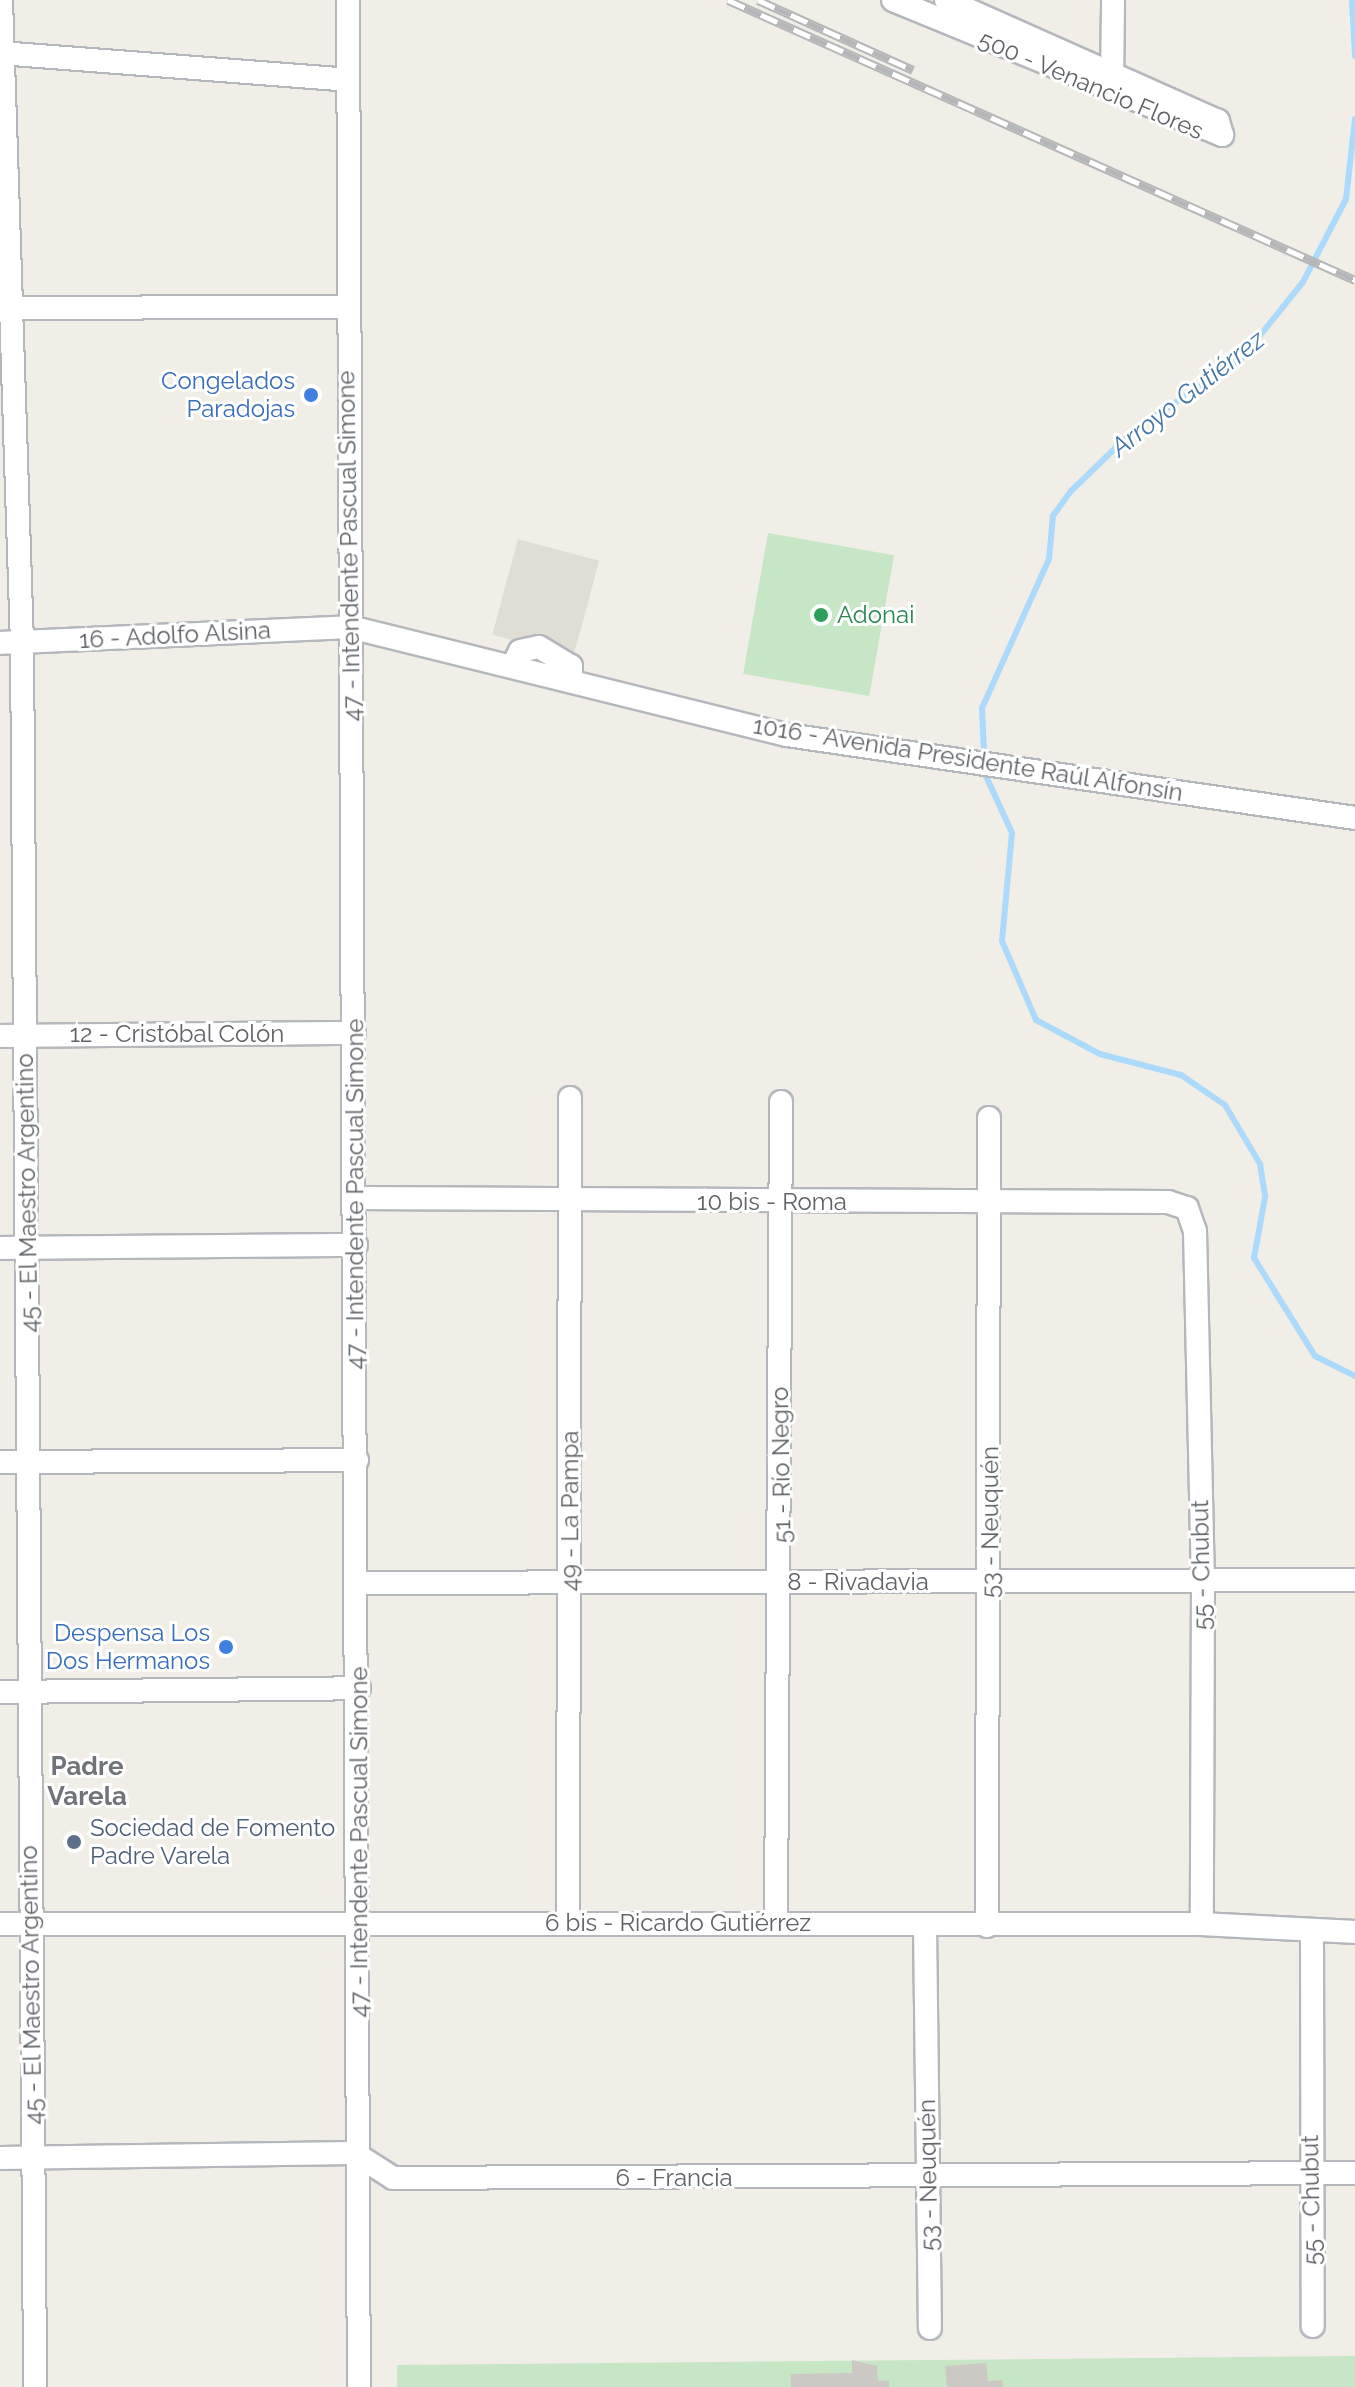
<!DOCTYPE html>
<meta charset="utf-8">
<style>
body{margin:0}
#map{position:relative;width:1355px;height:2387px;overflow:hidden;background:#f0eee7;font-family:Raleway,sans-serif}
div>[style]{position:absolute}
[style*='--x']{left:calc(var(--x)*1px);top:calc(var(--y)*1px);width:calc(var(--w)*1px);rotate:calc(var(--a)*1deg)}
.education>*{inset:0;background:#e0ddd5;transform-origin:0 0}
.green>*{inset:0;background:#c6e6c5;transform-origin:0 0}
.stream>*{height:6px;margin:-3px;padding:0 3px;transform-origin:3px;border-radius:3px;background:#abdafc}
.building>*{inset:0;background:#ccc9c4}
.roads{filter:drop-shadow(2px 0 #b4b7bb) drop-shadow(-2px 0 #b4b7bb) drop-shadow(0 2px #b4b7bb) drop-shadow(0 -2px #b4b7bb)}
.minor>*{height:22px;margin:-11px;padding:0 11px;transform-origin:11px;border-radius:11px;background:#fff}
.rail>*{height:9px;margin-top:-4.5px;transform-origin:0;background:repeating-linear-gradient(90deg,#fff 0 18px,#b5b6b7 0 36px);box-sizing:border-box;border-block:2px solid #b5b6b7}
.dots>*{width:22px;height:22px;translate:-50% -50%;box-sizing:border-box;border:4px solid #fff;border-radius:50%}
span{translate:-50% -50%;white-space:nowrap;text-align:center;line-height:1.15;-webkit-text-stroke:6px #fff;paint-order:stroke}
.street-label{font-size:24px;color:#5e6267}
.shop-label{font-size:24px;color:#366cbe}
.right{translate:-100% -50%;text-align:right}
.leisure-label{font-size:24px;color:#27864d}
.left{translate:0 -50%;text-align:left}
.service-label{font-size:24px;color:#4e5e75}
.water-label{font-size:26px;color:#4475a7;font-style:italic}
.neighbourhood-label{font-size:26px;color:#707479;font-weight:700}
</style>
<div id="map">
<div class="education">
<i style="left:518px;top:539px;width:84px;height:99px;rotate:15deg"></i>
</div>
<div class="green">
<i style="left:768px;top:533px;width:128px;height:143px;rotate:10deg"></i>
<i style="clip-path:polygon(1355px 2356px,1355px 2387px,397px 2387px,397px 2365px)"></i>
</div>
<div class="stream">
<i style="--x:1352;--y:0;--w:56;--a:86.9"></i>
<i style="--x:1355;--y:119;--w:81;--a:96.4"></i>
<i style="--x:1346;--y:199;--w:93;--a:117.4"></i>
<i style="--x:1303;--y:282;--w:99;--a:128.8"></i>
<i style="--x:1241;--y:359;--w:128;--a:146.4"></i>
<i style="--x:1134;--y:430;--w:88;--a:135.9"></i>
<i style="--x:1071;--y:491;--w:31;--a:126"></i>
<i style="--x:1053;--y:516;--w:43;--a:95.3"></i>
<i style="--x:1049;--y:559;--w:163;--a:114.2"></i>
<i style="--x:982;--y:708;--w:66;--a:87.4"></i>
<i style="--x:985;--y:774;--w:65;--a:65.4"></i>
<i style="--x:1012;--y:833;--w:108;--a:95.3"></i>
<i style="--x:1002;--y:941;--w:86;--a:66.7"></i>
<i style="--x:1036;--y:1020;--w:72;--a:28"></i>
<i style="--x:1100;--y:1054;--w:84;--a:14.5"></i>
<i style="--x:1181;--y:1075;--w:53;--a:34.3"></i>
<i style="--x:1225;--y:1105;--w:69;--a:59.3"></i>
<i style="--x:1260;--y:1164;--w:33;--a:81"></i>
<i style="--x:1265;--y:1197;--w:62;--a:100.2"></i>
<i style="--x:1254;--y:1258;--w:115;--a:58.1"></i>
<i style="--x:1315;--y:1356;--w:45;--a:26.6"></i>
</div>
<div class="building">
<i style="clip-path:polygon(852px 2360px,877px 2366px,878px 2381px,889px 2380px,889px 2387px,791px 2387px,791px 2374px,852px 2373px)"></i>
<i style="clip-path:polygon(986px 2363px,988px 2381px,1002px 2380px,1003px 2387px,947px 2387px,945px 2366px)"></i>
</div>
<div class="roads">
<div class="minor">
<i style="--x:1;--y:0;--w:642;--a:88.13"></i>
<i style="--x:22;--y:642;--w:1745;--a:89.57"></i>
<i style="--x:348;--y:0;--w:2387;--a:89.74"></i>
<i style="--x:893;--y:0;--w:356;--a:22.3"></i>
<i style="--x:1222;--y:135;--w:15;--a:-106"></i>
<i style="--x:1218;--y:121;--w:298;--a:-156"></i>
<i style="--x:0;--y:53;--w:349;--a:4.4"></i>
<i style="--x:1112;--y:86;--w:86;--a:-89.3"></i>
<i style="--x:0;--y:308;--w:347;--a:-0.2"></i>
<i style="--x:0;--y:643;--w:350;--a:-2.6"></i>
<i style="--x:350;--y:627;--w:450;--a:13.9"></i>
<i style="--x:787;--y:735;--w:574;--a:8.31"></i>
<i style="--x:514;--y:663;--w:13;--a:-63"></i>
<i style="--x:520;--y:651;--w:19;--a:-12"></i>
<i style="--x:539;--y:647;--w:37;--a:31"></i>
<i style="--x:571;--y:666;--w:12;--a:90"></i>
<i style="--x:0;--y:1036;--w:354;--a:-0.5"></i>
<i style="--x:355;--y:1198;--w:813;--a:0.28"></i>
<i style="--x:1168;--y:1202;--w:20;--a:18"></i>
<i style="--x:1187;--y:1208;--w:24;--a:71"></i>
<i style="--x:1195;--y:1231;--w:350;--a:88.7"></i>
<i style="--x:1203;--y:1581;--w:343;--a:90.2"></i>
<i style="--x:0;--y:1248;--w:356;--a:-0.5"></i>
<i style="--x:0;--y:1462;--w:357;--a:-0.3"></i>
<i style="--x:360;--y:1583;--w:995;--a:-0.17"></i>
<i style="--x:0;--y:1692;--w:359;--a:-0.6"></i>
<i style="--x:568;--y:1923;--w:825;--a:-89.86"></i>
<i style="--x:776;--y:1923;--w:821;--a:-89.65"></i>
<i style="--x:0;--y:1924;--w:1202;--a:0"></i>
<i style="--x:1202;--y:1924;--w:153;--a:3"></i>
<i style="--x:925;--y:1925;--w:403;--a:89.3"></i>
<i style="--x:987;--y:1926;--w:808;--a:-89.86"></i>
<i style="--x:1312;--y:1931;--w:395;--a:89.9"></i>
<i style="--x:0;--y:2158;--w:354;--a:-0.8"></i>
<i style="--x:354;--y:2153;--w:46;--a:32.7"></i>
<i style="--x:393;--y:2178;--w:962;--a:-0.3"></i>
</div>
</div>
<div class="rail">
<i style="--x:728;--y:0;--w:687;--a:24.06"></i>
<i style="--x:758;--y:0;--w:170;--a:24.3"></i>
</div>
<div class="dots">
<i style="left:311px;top:395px;background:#3f7fe0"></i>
<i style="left:821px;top:615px;background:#2e9e5b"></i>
<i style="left:226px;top:1647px;background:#3f7fe0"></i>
<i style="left:74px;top:1842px;background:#5c6f8a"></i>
</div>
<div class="street-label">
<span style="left:1091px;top:85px;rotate:23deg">500 - Venancio Flores</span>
<span style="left:349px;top:546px;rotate:-91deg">47 - Intendente Pascual Simone</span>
<span style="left:175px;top:635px;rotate:-3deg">16 - Adolfo Alsina</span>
<span style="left:968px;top:759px;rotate:9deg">1016 - Avenida Presidente Raúl Alfonsín</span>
<span style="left:177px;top:1034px">12 - Cristóbal Colón</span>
<span style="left:27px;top:1193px;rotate:-91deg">45 - El Maestro Argentino</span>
<span style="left:355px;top:1194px;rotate:-90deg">47 - Intendente Pascual Simone</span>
<span style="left:772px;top:1202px">10 bis - Roma</span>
<span style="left:781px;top:1465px;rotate:-91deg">51 - Río Negro</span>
<span style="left:570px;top:1511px;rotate:-90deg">49 - La Pampa</span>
<span style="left:990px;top:1522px;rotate:-90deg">53 - Neuquén</span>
<span style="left:1201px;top:1565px;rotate:-91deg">55 - Chubut</span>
<span style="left:858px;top:1582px">8 - Rivadavia</span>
<span style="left:359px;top:1842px;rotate:-90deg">47 - Intendente Pascual Simone</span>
<span style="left:678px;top:1923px">6 bis - Ricardo Gutiérrez</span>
<span style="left:31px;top:1985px;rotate:-91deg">45 - El Maestro Argentino</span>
<span style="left:928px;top:2175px;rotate:-91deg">53 - Neuquén</span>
<span style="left:674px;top:2178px">6 - Francia</span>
<span style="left:1311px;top:2200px;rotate:-91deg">55 - Chubut</span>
</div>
<div class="shop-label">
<span class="right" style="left:295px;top:395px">Congelados<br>Paradojas</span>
<span class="right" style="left:210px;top:1647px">Despensa Los<br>Dos Hermanos</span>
</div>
<div class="leisure-label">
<span class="left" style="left:837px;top:615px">Adonai</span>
</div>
<div class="service-label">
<span class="left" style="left:90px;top:1842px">Sociedad de Fomento<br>Padre Varela</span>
</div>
<div class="water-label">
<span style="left:1188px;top:394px;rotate:-38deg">Arroyo Gutiérrez</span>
</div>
<div class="neighbourhood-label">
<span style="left:87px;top:1782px">Padre<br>Varela</span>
</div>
</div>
